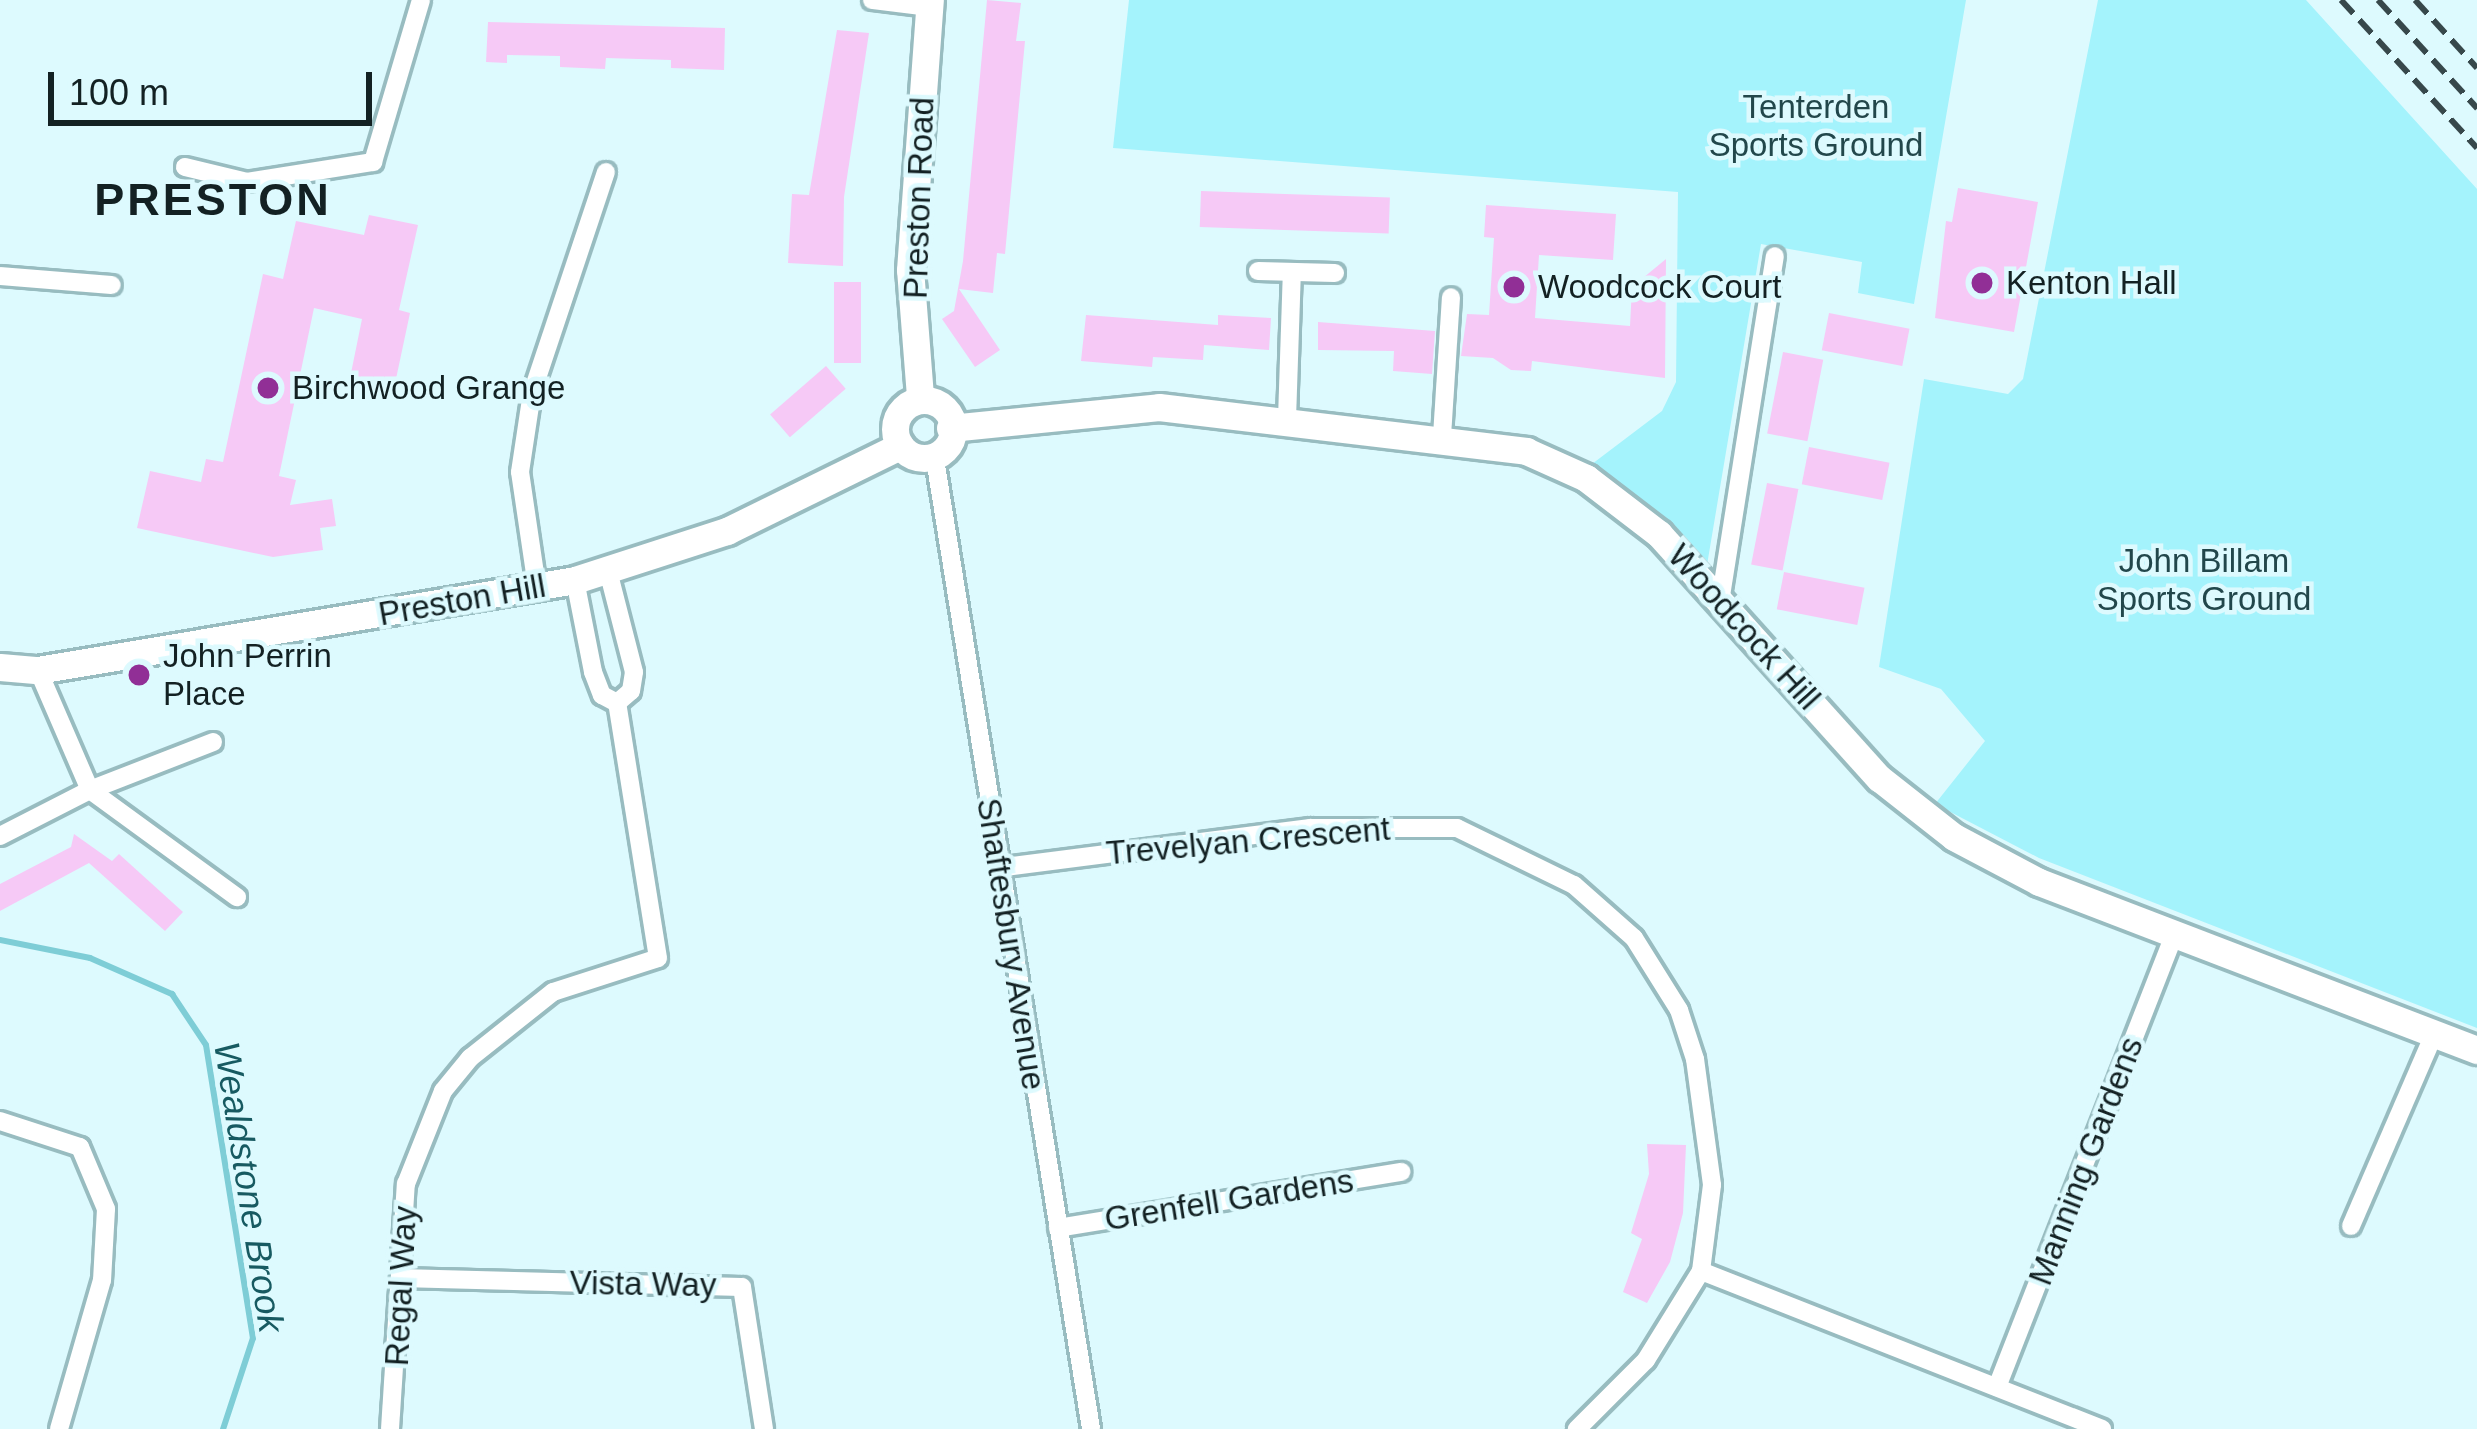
<!DOCTYPE html>
<style>
body{margin:0}
#map{position:relative;width:2477px;height:1429px;overflow:hidden;background:#ddfafe;font-family:Helvetica,sans-serif}
div>[style]{position:absolute}
[style*='--x']{left:calc(var(--x)*1px);top:calc(var(--y)*1px);width:calc(var(--w)*1px);rotate:calc(var(--a)*1deg)}
.green>*{inset:0;background:#a4f3fc}
.stream>*{height:6px;margin:-3px;padding:0 3px;transform-origin:3px;border-radius:3px;background:#7ecdd6}
.building>*{inset:0;background:#f6c9f6;transform-origin:0 0}
.roads{filter:drop-shadow(3px 0 #98bcc0) drop-shadow(-3px 0 #98bcc0) drop-shadow(0 3px #98bcc0) drop-shadow(0 -3px #98bcc0)}
.street>*{height:18px;margin:-9px;padding:0 9px;transform-origin:9px;border-radius:9px;background:#fff}
.secondary>*{height:27px;margin:-13.5px;padding:0 13.5px;transform-origin:13.5px;border-radius:13.5px;background:#fff}
.secondary>.ring{margin:-13.5px;padding:0;box-sizing:content-box;background:none;border:27px solid #fff;border-radius:50%}
.rail>*{height:6px;margin-top:-3px;transform-origin:0;background:repeating-linear-gradient(90deg,#37484b 0 18px,transparent 0 27px)}
.dots>*{width:33px;height:33px;translate:-50% -50%;box-sizing:border-box;border:6px solid #ddfafe;border-radius:50%}
span{translate:-50% -50%;white-space:nowrap;text-align:center;line-height:1.15;-webkit-text-stroke:9px #ddfafe;paint-order:stroke}
.park-label{font-size:33px;color:#22474b}
.street-label{font-size:33px;color:#132123}
.poi-label{font-size:33px;color:#132123}
.left{translate:0 -50%;text-align:left}
.water-label{font-size:36px;color:#175a61;font-style:italic}
.district-label{font-size:45px;color:#132123;font-weight:700;letter-spacing:3px}
.scale{position:absolute;left:48px;top:72px;width:324px;height:54px;box-sizing:border-box;border:6px solid #132123;border-top:0;padding-left:15px;font-size:36px;line-height:42px;white-space:nowrap;color:#132123;-webkit-text-stroke:9px #ddfafe;paint-order:stroke}
</style>
<div id="map">
<div class="green">
<i style="clip-path:polygon(1129px 0,1966px 0,1914px 304px,1858px 293px,1862px 262px,1761px 244px,1707px 565px,1592px 464px,1662px 411px,1676px 382px,1678px 192px,1113px 148px)"></i>
<i style="clip-path:polygon(2098px 0,2306px 0,2477px 189px,2477px 1028px,2039px 858px,1935px 804px,1985px 741px,1941px 689px,1879px 667px,1924px 379px,2008px 394px,2023px 379px)"></i>
</div>
<div class="stream">
<i style="--x:0;--y:940;--w:92;--a:11.3"></i>
<i style="--x:90;--y:958;--w:90;--a:23.7"></i>
<i style="--x:172;--y:994;--w:61;--a:56.3"></i>
<i style="--x:206;--y:1045;--w:297;--a:80.9"></i>
<i style="--x:253;--y:1338;--w:96;--a:108.2"></i>
</div>
<div class="building">
<i style="clip-path:polygon(987px 0,1021px 3px,1016px 41px,1025px 41px,1005px 254px,997px 253px,993px 293px,959px 289px,1000px 350px,975px 367px,942px 319px,954px 311px,963px 261px)"></i>
<i style="clip-path:polygon(488px 22px,725px 28px,724px 70px,671px 68px,671px 60px,606px 58px,605px 69px,560px 67px,560px 56px,507px 55px,507px 63px,486px 62px)"></i>
<i style="clip-path:polygon(837px 30px,869px 33px,844px 197px,843px 266px,788px 263px,792px 194px,809px 195px)"></i>
<i style="clip-path:polygon(1958px 188px,2038px 202px,2014px 332px,1935px 318px,1946px 221px,1952px 222px)"></i>
<i style="left:1201px;top:191px;width:189px;height:36px;rotate:2deg"></i>
<i style="clip-path:polygon(1486px 205px,1616px 214px,1613px 260px,1539px 255px,1535px 318px,1630px 326px,1632px 287px,1666px 259px,1665px 378px,1532px 361px,1531px 371px,1511px 370px,1493px 358px,1461px 356px,1467px 314px,1489px 315px,1494px 238px,1484px 237px)"></i>
<i style="clip-path:polygon(369px 215px,418px 225px,399px 310px,410px 313px,393px 393px,349px 383px,362px 319px,314px 308px,279px 476px,296px 480px,290px 505px,332px 499px,336px 526px,320px 528px,323px 550px,273px 557px,137px 528px,150px 471px,201px 482px,206px 459px,223px 462px,263px 274px,283px 279px,296px 221px,364px 235px)"></i>
<i style="left:834px;top:282px;width:27px;height:81px"></i>
<i style="left:1829px;top:313px;width:82px;height:38px;rotate:11deg"></i>
<i style="clip-path:polygon(1086px 315px,1218px 325px,1218px 315px,1271px 318px,1269px 350px,1204px 345px,1203px 360px,1153px 357px,1152px 367px,1081px 361px)"></i>
<i style="clip-path:polygon(1318px 322px,1435px 331px,1432px 374px,1393px 371px,1394px 351px,1318px 350px)"></i>
<i style="left:1783px;top:352px;width:41px;height:83px;rotate:11deg"></i>
<i style="left:826px;top:366px;width:30px;height:74px;rotate:49deg"></i>
<i style="left:1809px;top:447px;width:82px;height:38px;rotate:11deg"></i>
<i style="left:1767px;top:483px;width:32px;height:83px;rotate:11deg"></i>
<i style="left:1784px;top:572px;width:82px;height:38px;rotate:11deg"></i>
<i style="clip-path:polygon(74px 834px,112px 861px,119px 854px,183px 912px,165px 931px,89px 863px,0 911px,0 884px,71px 847px)"></i>
<i style="clip-path:polygon(1647px 1144px,1686px 1145px,1683px 1213px,1670px 1262px,1647px 1303px,1623px 1292px,1642px 1239px,1631px 1233px,1649px 1174px)"></i>
</div>
<div class="roads">
<div class="street">
<i style="--x:872;--y:0;--w:57;--a:7"></i>
<i style="--x:185;--y:167;--w:64;--a:13.6"></i>
<i style="--x:247;--y:182;--w:128;--a:-9"></i>
<i style="--x:373;--y:162;--w:169;--a:-73.5"></i>
<i style="--x:1258;--y:271;--w:77;--a:1.5"></i>
<i style="--x:0;--y:276;--w:112;--a:4.6"></i>
<i style="--x:1287;--y:419;--w:147;--a:-88.1"></i>
<i style="--x:1442;--y:436;--w:139;--a:-86.3"></i>
<i style="--x:935;--y:459;--w:982;--a:80.86"></i>
<i style="--x:575;--y:580;--w:94;--a:78.9"></i>
<i style="--x:593;--y:672;--w:25;--a:69"></i>
<i style="--x:602;--y:695;--w:17;--a:28"></i>
<i style="--x:617;--y:703;--w:18;--a:-41"></i>
<i style="--x:631;--y:691;--w:19;--a:-81"></i>
<i style="--x:634;--y:672;--w:104;--a:-104.4"></i>
<i style="--x:537;--y:587;--w:116;--a:-98.4"></i>
<i style="--x:520;--y:472;--w:80;--a:-81.4"></i>
<i style="--x:532;--y:393;--w:233;--a:-71.5"></i>
<i style="--x:1721;--y:596;--w:344;--a:-81"></i>
<i style="--x:38;--y:670;--w:131;--a:66.6"></i>
<i style="--x:90;--y:790;--w:182;--a:36.1"></i>
<i style="--x:0;--y:836;--w:101;--a:-27.1"></i>
<i style="--x:90;--y:790;--w:132;--a:-21.3"></i>
<i style="--x:997;--y:868;--w:316;--a:-7.3"></i>
<i style="--x:1310;--y:828;--w:147;--a:0"></i>
<i style="--x:1457;--y:828;--w:130;--a:26"></i>
<i style="--x:1574;--y:885;--w:80;--a:41.5"></i>
<i style="--x:1634;--y:938;--w:85;--a:58"></i>
<i style="--x:1679;--y:1010;--w:52;--a:71.9"></i>
<i style="--x:1695;--y:1059;--w:127;--a:82.3"></i>
<i style="--x:1712;--y:1185;--w:87;--a:97.3"></i>
<i style="--x:1701;--y:1271;--w:105;--a:121.7"></i>
<i style="--x:1646;--y:1360;--w:98;--a:135"></i>
<i style="--x:0;--y:1121;--w:84;--a:18"></i>
<i style="--x:80;--y:1147;--w:67;--a:67.2"></i>
<i style="--x:106;--y:1209;--w:71;--a:93.2"></i>
<i style="--x:102;--y:1280;--w:155;--a:106.1"></i>
<i style="--x:2351;--y:1226;--w:209;--a:-66.6"></i>
<i style="--x:1058;--y:1228;--w:348;--a:-9.3"></i>
<i style="--x:1701;--y:1271;--w:431;--a:21.5"></i>
<i style="--x:400;--y:1278;--w:342;--a:1.5"></i>
<i style="--x:742;--y:1287;--w:144;--a:81.2"></i>
<i style="--x:1997;--y:1387;--w:485;--a:-68.6"></i>
<i style="--x:390;--y:1429;--w:246;--a:-86.3"></i>
<i style="--x:406;--y:1184;--w:100;--a:-68.3"></i>
<i style="--x:443;--y:1091;--w:43;--a:-50.7"></i>
<i style="--x:470;--y:1058;--w:106;--a:-38.5"></i>
<i style="--x:553;--y:992;--w:110;--a:-17.9"></i>
<i style="--x:658;--y:958;--w:258;--a:-99.1"></i>
</div>
<div class="secondary">
<i style="--x:920;--y:396;--w:126;--a:-94.5"></i>
<i style="--x:910;--y:270;--w:271;--a:-85.8"></i>
<i class="ring" style="left:895px;top:400px;width:31px;height:31px"></i>
<i style="--x:950;--y:428;--w:210;--a:-5.7"></i>
<i style="--x:1159;--y:407;--w:370;--a:6.8"></i>
<i style="--x:1526;--y:451;--w:66;--a:24.2"></i>
<i style="--x:1586;--y:478;--w:92;--a:37.5"></i>
<i style="--x:1659;--y:534;--w:329;--a:48"></i>
<i style="--x:1879;--y:778;--w:95;--a:38.2"></i>
<i style="--x:1954;--y:837;--w:96;--a:27.9"></i>
<i style="--x:2039;--y:882;--w:469;--a:21"></i>
<i style="--x:0;--y:667;--w:38;--a:5"></i>
<i style="--x:38;--y:670;--w:544;--a:-9.51"></i>
<i style="--x:575;--y:580;--w:160;--a:-17.9"></i>
<i style="--x:727;--y:531;--w:193;--a:-26.2"></i>
</div>
</div>
<div class="rail">
<i style="--x:2341;--y:0;--w:201;--a:47.4"></i>
<i style="--x:2378;--y:0;--w:147;--a:47.5"></i>
<i style="--x:2415;--y:0;--w:92;--a:47.6"></i>
</div>
<div class="dots">
<i style="left:1982px;top:283px;background:#912f96"></i>
<i style="left:1514px;top:287px;background:#912f96"></i>
<i style="left:268px;top:388px;background:#912f96"></i>
<i style="left:139px;top:675px;background:#912f96"></i>
</div>
<div class="park-label">
<span style="left:1816px;top:126px">Tenterden<br>Sports Ground</span>
<span style="left:2204px;top:580px">John Billam<br>Sports Ground</span>
</div>
<div class="street-label">
<span style="left:919px;top:198px;rotate:-88deg">Preston Road</span>
<span style="left:462px;top:600px;rotate:-10deg">Preston Hill</span>
<span style="left:1744px;top:627px;rotate:48deg">Woodcock Hill</span>
<span style="left:1248px;top:841px;rotate:-5deg">Trevelyan Crescent</span>
<span style="left:1011px;top:944px;rotate:81deg">Shaftesbury Avenue</span>
<span style="left:2086px;top:1161px;rotate:-69deg">Manning Gardens</span>
<span style="left:1229px;top:1200px;rotate:-9deg">Grenfell Gardens</span>
<span style="left:643px;top:1284px;rotate:1deg">Vista Way</span>
<span style="left:401px;top:1286px;rotate:-87deg">Regal Way</span>
</div>
<div class="poi-label">
<span class="left" style="left:2006px;top:283px">Kenton Hall</span>
<span class="left" style="left:1538px;top:287px">Woodcock Court</span>
<span class="left" style="left:292px;top:388px">Birchwood Grange</span>
<span class="left" style="left:163px;top:675px">John Perrin<br>Place</span>
</div>
<div class="water-label">
<span style="left:249px;top:1187px;rotate:81deg">Wealdstone Brook</span>
</div>
<div class="district-label">
<span style="left:213px;top:200px">PRESTON</span>
</div>
<div class="scale">100 m</div>
</div>
